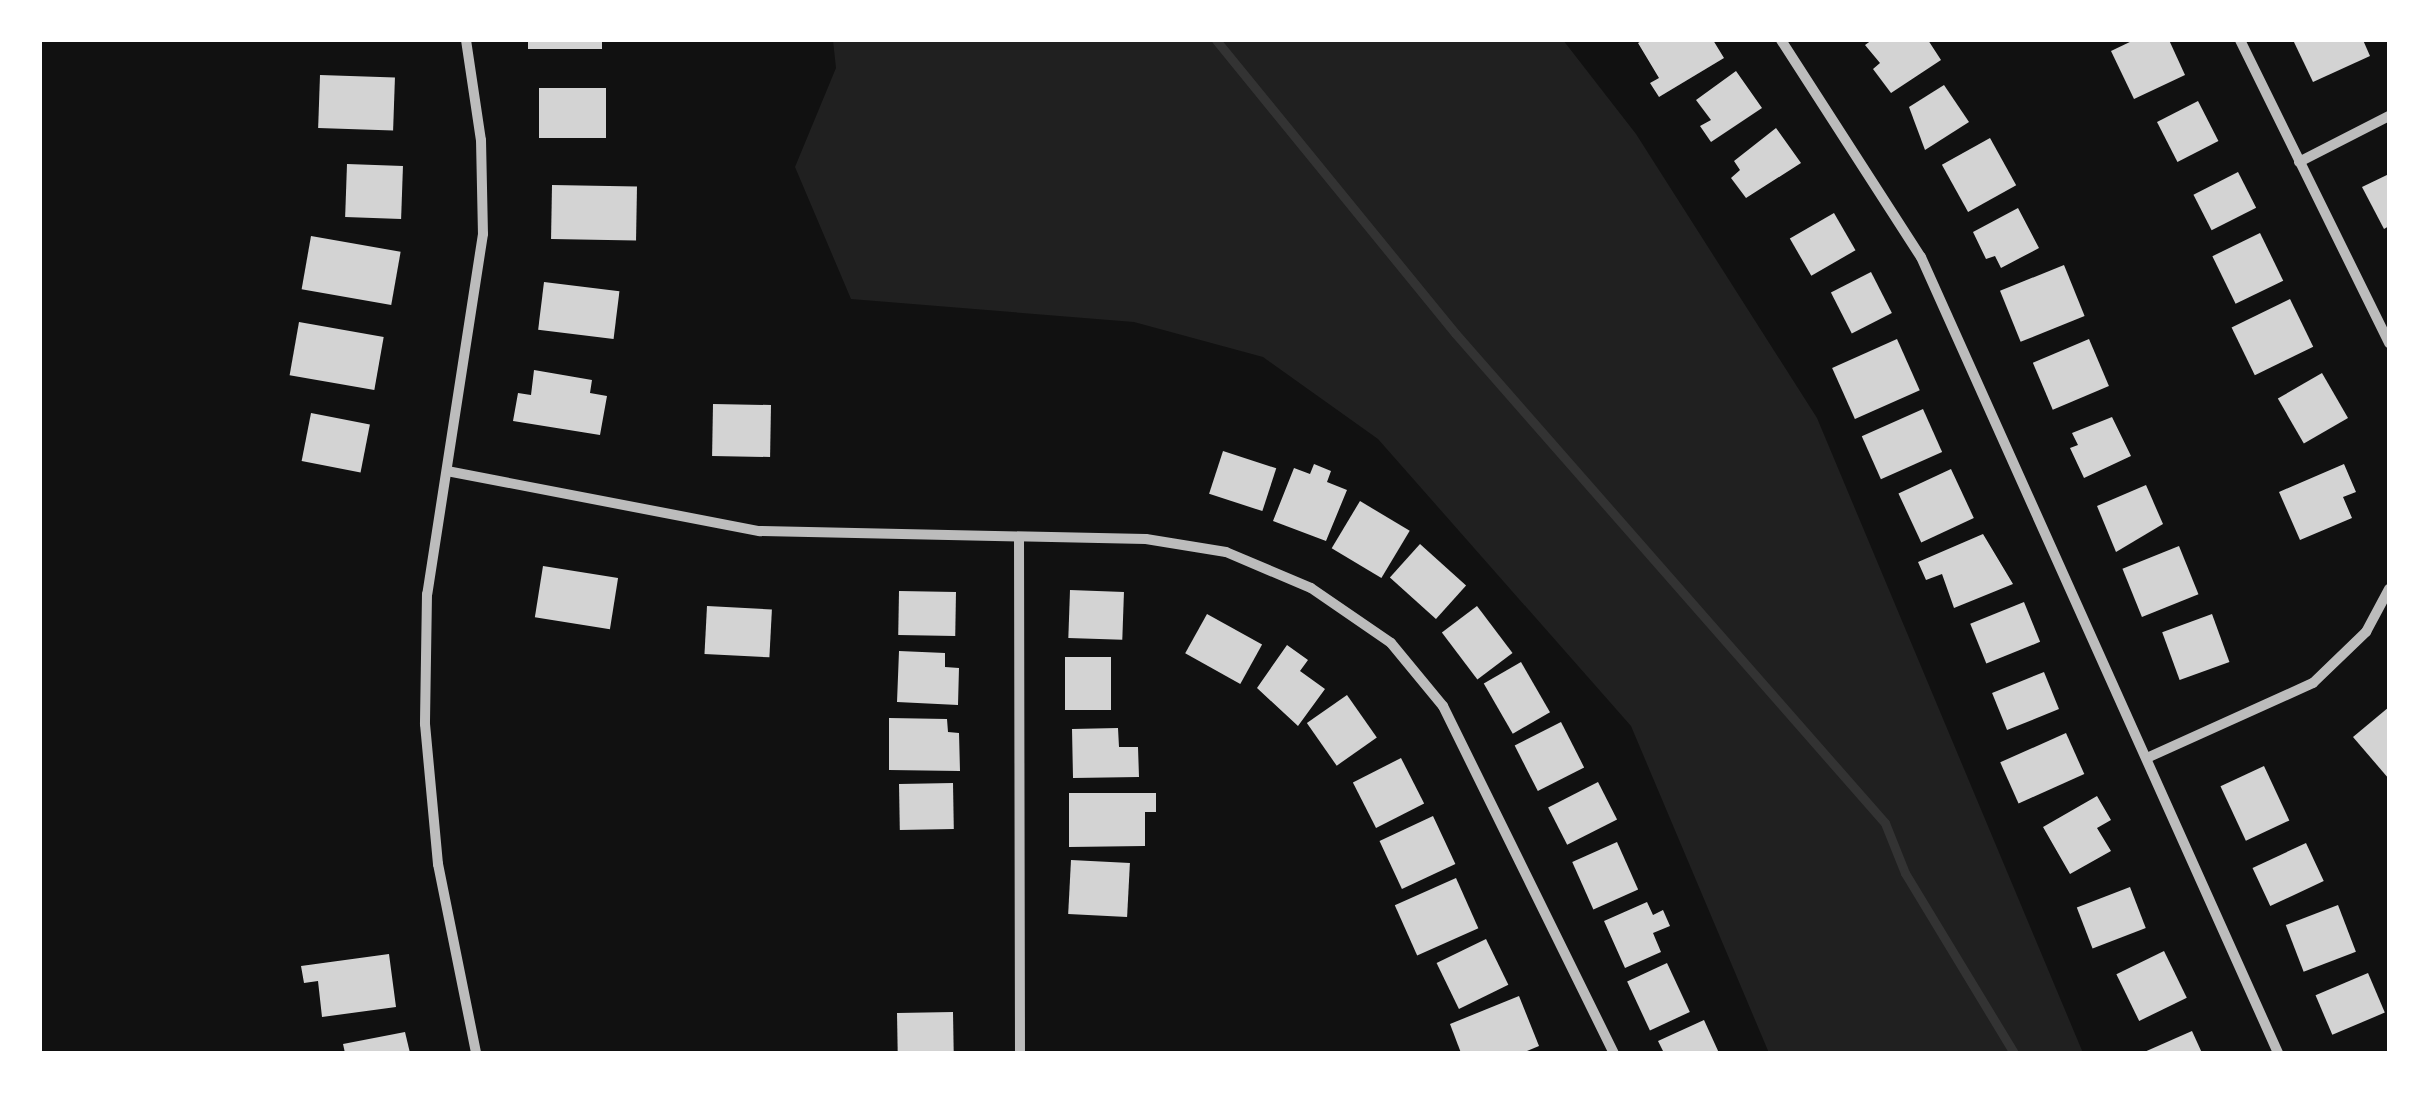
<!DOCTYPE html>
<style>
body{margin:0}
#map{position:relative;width:2429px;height:1093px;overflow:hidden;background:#111;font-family:"Noto Sans",sans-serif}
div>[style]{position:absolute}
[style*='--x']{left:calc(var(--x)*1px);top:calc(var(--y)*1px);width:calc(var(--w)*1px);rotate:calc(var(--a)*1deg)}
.green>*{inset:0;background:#202020}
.stream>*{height:9px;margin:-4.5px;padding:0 4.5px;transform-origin:4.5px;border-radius:4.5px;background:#333}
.building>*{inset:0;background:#d3d3d3;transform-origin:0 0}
.minor>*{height:10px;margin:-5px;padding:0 5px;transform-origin:5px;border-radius:5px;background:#bcbcbc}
span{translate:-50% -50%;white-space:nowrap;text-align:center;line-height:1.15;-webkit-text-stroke:8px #fff;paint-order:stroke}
.frame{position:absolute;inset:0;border:42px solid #fff;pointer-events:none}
</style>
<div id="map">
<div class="green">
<i style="clip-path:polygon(833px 40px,1563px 40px,1636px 134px,1817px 418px,2083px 1053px,1769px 1053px,1631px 726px,1378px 439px,1263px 357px,1134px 322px,851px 299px,795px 167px,836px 68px)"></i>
</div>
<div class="stream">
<i style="--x:1216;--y:40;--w:378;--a:50.8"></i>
<i style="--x:1455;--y:333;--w:652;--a:48.73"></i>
<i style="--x:1885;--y:823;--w:54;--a:68.2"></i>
<i style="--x:1905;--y:873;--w:210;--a:58.8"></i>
</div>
<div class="building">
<i style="left:528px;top:40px;width:74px;height:9px"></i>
<i style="clip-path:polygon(1643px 40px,1713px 40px,1724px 58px,1659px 97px,1650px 83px,1659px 78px,1638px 43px)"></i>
<i style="clip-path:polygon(1872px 40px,1928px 40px,1941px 60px,1891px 93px,1873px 69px,1880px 63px,1865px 45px)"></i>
<i style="clip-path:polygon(2134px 40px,2169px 40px,2185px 75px,2134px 99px,2111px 51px)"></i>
<i style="clip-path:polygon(2293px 40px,2363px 40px,2370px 56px,2313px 82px)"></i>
<i style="clip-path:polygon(1736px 71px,1762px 108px,1711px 142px,1700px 126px,1711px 120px,1696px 100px)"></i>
<i style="left:320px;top:75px;width:75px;height:53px;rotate:2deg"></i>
<i style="clip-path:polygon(1944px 85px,1969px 122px,1925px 150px,1909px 107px)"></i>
<i style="left:539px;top:88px;width:67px;height:50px"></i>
<i style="left:2198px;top:101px;width:45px;height:46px;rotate:63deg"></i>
<i style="clip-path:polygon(1776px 128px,1801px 163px,1746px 198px,1731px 178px,1740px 170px,1734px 161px)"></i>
<i style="left:1990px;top:138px;width:54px;height:55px;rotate:61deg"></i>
<i style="left:347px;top:164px;width:56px;height:53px;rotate:2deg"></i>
<i style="left:2238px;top:172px;width:40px;height:50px;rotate:63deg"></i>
<i style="clip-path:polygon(2389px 174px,2389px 226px,2384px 229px,2362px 187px)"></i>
<i style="left:552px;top:185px;width:85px;height:54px;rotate:1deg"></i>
<i style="clip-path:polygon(2018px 208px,2039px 248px,2001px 268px,1995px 256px,1986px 259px,1973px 232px)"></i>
<i style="left:1834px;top:213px;width:43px;height:51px;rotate:60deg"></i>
<i style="left:2260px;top:233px;width:53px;height:53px;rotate:64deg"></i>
<i style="left:311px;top:236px;width:91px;height:54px;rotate:10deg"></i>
<i style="left:2064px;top:265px;width:55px;height:69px;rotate:68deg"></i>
<i style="left:1871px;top:272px;width:46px;height:45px;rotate:63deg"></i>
<i style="left:544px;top:282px;width:76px;height:48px;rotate:7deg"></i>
<i style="left:2290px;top:299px;width:53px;height:65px;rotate:64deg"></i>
<i style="left:299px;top:322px;width:86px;height:54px;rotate:10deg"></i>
<i style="left:1897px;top:339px;width:56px;height:71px;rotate:66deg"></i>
<i style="left:2089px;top:339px;width:51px;height:61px;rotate:67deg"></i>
<i style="clip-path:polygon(534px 370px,592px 380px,590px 393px,607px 396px,600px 435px,513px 421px,518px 393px,531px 395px)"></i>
<i style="left:2322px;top:373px;width:52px;height:51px;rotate:60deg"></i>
<i style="left:713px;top:404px;width:58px;height:52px;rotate:1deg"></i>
<i style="left:1923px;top:409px;width:47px;height:67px;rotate:66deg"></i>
<i style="left:311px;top:413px;width:60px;height:49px;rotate:11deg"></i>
<i style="clip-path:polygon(2112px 417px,2131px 456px,2084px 478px,2070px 448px,2078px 445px,2072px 433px)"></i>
<i style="left:1223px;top:451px;width:56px;height:45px;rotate:18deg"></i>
<i style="clip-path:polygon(1314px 464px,1331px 471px,1327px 482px,1347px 490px,1326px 541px,1273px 521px,1294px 468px,1310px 474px)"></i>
<i style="clip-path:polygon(2344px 464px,2356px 492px,2343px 497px,2352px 518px,2300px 540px,2279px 492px)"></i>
<i style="left:1951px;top:469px;width:54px;height:58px;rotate:65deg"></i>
<i style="clip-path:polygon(2146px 485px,2163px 524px,2116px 552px,2097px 506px)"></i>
<i style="left:1360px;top:501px;width:58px;height:55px;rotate:31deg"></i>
<i style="clip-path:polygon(1983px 534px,2013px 584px,1954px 608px,1942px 574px,1926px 580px,1918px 562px)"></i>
<i style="left:1420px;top:544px;width:62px;height:45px;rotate:42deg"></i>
<i style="left:2179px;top:546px;width:52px;height:61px;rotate:68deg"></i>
<i style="left:543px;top:566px;width:76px;height:52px;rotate:9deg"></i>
<i style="left:1070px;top:590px;width:54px;height:48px;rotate:2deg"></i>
<i style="left:899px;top:591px;width:57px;height:44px;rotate:1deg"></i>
<i style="left:2024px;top:602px;width:43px;height:58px;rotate:68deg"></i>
<i style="left:707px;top:606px;width:65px;height:48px;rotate:3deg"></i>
<i style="left:1477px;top:606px;width:59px;height:44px;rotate:53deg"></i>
<i style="left:1207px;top:614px;width:63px;height:45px;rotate:29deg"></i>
<i style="left:2212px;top:614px;width:51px;height:53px;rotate:70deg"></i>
<i style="clip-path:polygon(1287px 645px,1308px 660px,1300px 671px,1325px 689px,1298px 726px,1257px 688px)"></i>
<i style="clip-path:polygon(899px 651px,945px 653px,945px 667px,959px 668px,958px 705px,897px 702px)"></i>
<i style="left:1111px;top:657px;width:53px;height:46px;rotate:90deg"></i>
<i style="left:1521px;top:662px;width:58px;height:43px;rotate:60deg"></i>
<i style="left:2044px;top:672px;width:40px;height:56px;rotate:68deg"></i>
<i style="left:1347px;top:695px;width:52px;height:49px;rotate:55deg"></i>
<i style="clip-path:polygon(2389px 707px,2389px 779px,2353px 737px)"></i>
<i style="clip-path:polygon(889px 718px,947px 719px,948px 732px,959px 733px,960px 771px,889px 770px)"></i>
<i style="left:1561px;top:722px;width:51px;height:52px;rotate:63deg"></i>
<i style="clip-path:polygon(1118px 728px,1119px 747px,1138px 747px,1139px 777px,1073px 778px,1072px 729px)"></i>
<i style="left:2066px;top:733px;width:45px;height:72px;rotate:66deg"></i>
<i style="left:1401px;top:758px;width:51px;height:54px;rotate:63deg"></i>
<i style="left:2264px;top:766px;width:60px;height:48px;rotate:65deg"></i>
<i style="left:1598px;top:782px;width:42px;height:56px;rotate:63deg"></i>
<i style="left:953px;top:783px;width:46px;height:54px;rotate:89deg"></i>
<i style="clip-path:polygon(1069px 793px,1156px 793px,1156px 812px,1145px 812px,1145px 846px,1069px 847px)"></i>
<i style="clip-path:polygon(2097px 796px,2111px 820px,2097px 828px,2111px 851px,2070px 874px,2043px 827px)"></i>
<i style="left:1433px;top:816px;width:53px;height:59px;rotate:65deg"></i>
<i style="left:1617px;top:842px;width:52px;height:49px;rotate:66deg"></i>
<i style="left:2306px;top:843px;width:42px;height:59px;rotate:65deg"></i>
<i style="left:1071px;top:860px;width:59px;height:54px;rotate:3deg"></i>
<i style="left:1456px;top:878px;width:55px;height:67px;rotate:66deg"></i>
<i style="left:2130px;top:887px;width:44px;height:57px;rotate:69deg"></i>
<i style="clip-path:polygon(1647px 902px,1653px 915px,1663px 910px,1670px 926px,1653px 933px,1661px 952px,1625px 968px,1604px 921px)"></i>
<i style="left:2338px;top:905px;width:50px;height:56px;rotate:69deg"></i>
<i style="left:1486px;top:939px;width:51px;height:55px;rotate:64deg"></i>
<i style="left:2164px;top:951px;width:52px;height:53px;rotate:64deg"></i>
<i style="clip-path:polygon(389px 954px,396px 1007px,322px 1017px,318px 981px,304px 983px,301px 966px)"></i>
<i style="left:1667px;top:963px;width:54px;height:44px;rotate:65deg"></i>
<i style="left:2368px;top:973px;width:43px;height:57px;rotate:67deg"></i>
<i style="clip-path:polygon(1519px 996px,1539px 1046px,1522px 1053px,1461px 1053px,1450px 1024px)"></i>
<i style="left:953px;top:1012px;width:40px;height:56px;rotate:89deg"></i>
<i style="clip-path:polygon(1704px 1020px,1719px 1053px,1664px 1053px,1658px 1041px)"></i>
<i style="clip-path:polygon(2192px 1031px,2202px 1053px,2142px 1053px)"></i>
<i style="clip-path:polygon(405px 1032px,410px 1053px,345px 1053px,343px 1044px)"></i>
</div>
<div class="minor">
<i style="--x:466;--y:40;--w:101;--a:81.5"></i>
<i style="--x:481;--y:140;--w:94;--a:88.8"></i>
<i style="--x:483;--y:234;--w:364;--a:98.8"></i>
<i style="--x:427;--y:594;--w:130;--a:90.9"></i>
<i style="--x:425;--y:724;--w:141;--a:84.7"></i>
<i style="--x:438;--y:864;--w:193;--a:78.6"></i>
<i style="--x:1781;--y:40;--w:258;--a:57.2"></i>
<i style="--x:1921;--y:257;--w:872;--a:65.84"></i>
<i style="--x:2240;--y:40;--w:338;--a:63.8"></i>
<i style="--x:2299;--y:162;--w:101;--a:-27.1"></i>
<i style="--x:447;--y:471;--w:319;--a:10.9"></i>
<i style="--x:760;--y:531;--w:386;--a:1.2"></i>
<i style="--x:1146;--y:539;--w:81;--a:9.2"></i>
<i style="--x:1226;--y:552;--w:92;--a:23"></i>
<i style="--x:1311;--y:588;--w:97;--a:34.5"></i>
<i style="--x:1391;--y:643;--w:82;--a:50.5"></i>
<i style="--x:1443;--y:706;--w:387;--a:63.8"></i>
<i style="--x:1019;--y:537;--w:516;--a:89.89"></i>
<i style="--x:2149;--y:757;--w:180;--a:-24.3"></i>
<i style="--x:2313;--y:683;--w:74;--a:-43.9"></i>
<i style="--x:2366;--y:632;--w:49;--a:-61.9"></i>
</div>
<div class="frame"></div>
</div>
